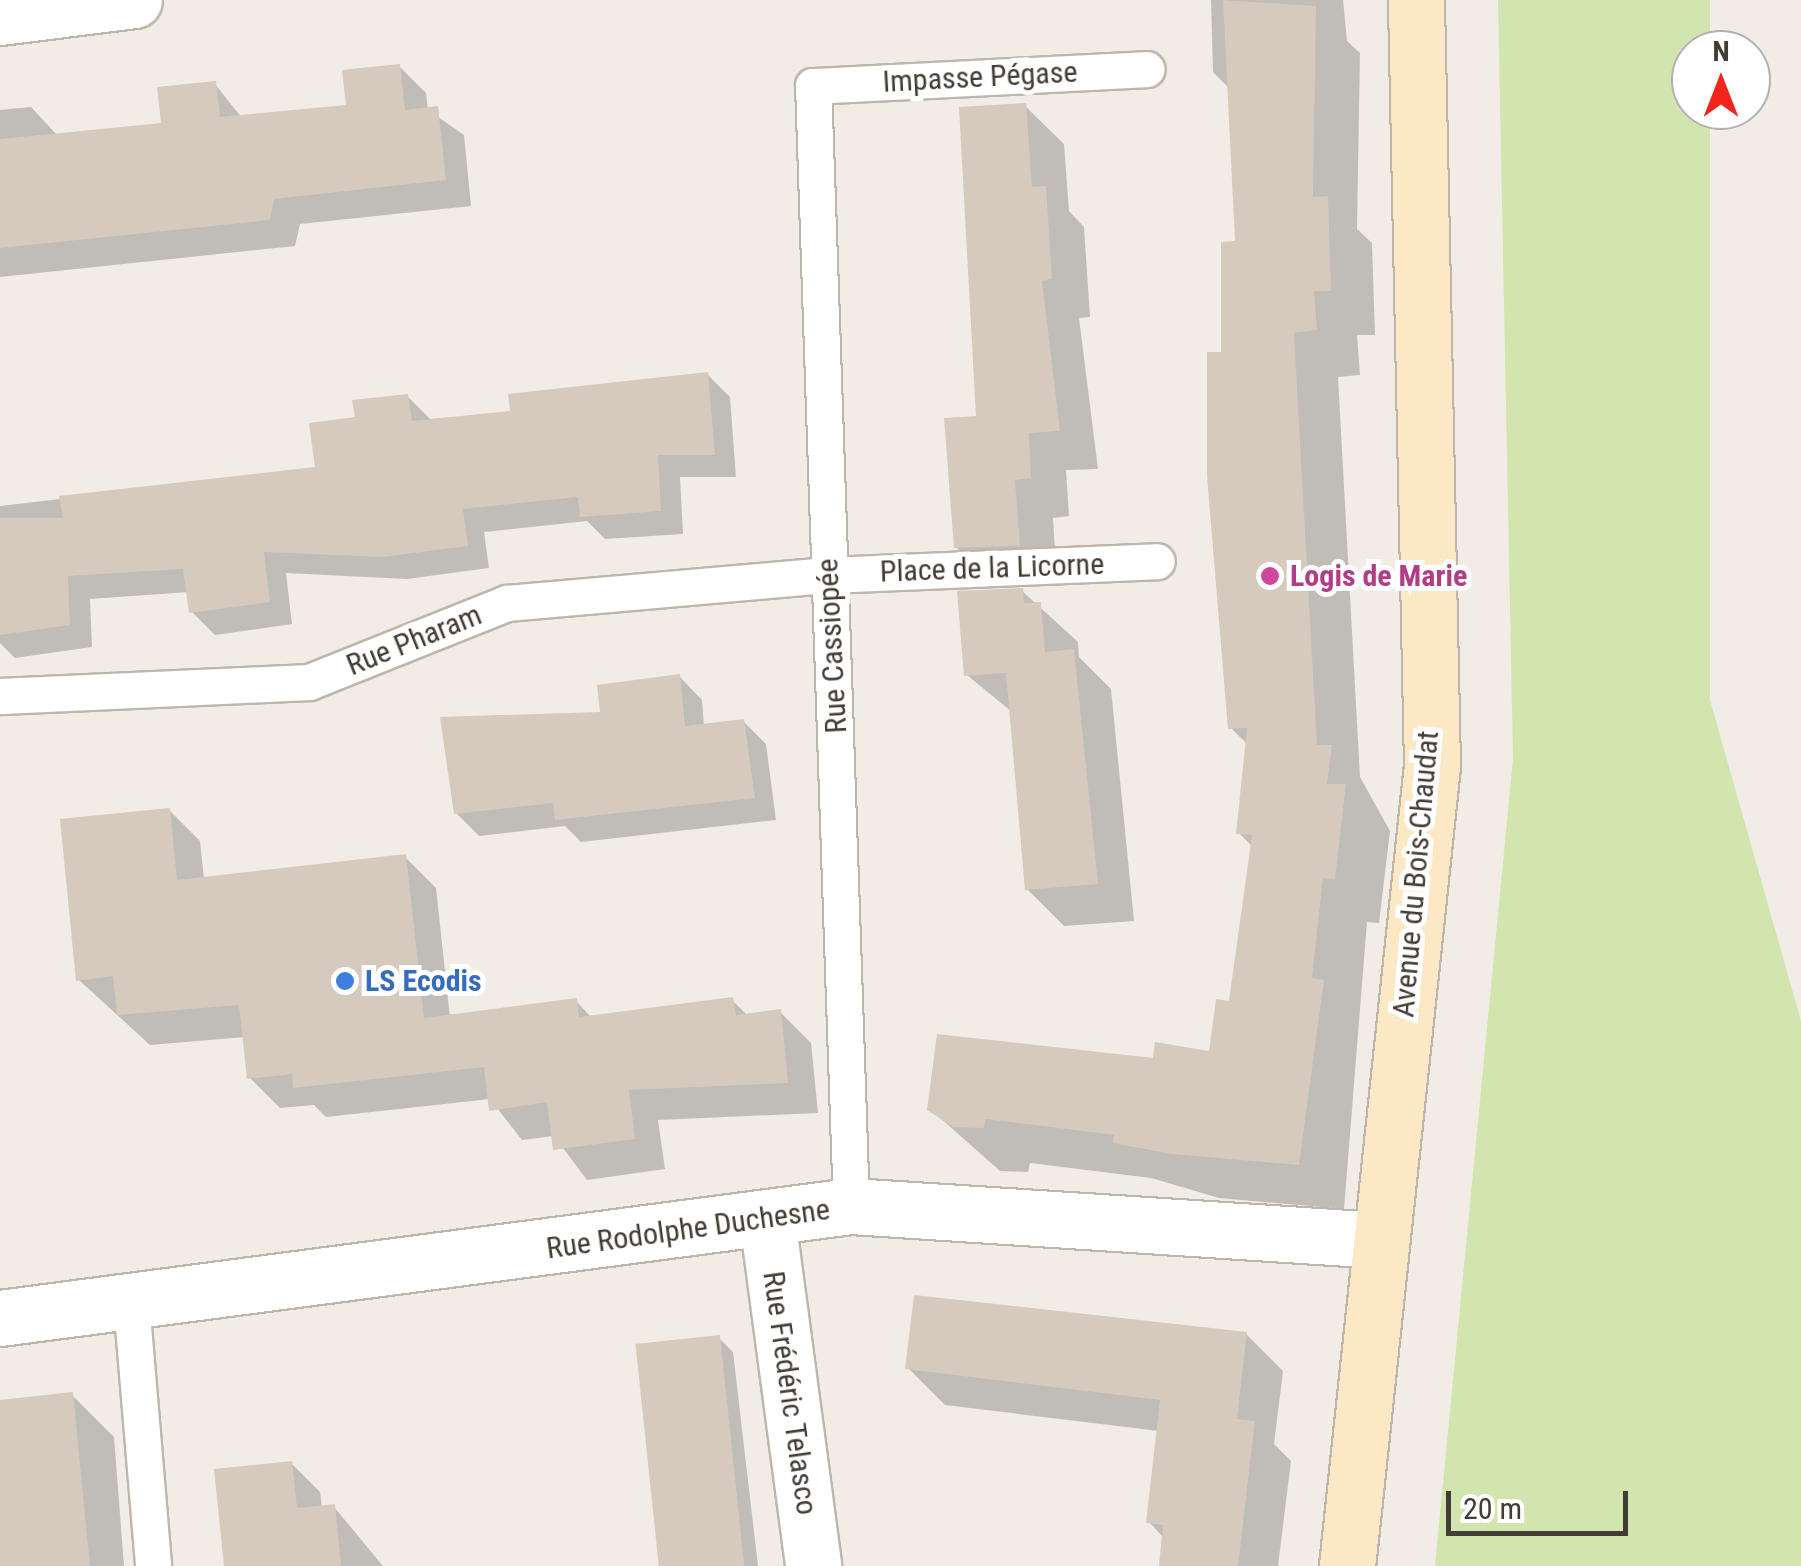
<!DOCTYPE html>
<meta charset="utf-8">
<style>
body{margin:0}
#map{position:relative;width:1801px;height:1566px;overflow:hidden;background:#f1ece5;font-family:"Roboto Condensed",sans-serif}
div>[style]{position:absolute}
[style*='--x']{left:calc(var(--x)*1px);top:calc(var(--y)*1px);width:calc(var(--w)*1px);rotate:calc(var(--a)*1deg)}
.green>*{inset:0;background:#d2e5ae}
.shadow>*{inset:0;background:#0003}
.building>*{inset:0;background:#d6c9bd;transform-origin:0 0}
.roads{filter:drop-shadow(2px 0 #bfb6ab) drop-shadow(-2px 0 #bfb6ab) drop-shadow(0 2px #bfb6ab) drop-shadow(0 -2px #bfb6ab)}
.lane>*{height:35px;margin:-17.5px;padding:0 17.5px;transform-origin:17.5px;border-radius:17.5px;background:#fff}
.street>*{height:55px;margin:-27.5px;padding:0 27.5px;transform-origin:27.5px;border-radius:27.5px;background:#fff}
.secondary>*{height:55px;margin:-27.5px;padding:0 27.5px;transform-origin:27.5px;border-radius:27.5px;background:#fce8c4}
.dots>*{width:28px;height:28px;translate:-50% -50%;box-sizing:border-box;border:5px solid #fff;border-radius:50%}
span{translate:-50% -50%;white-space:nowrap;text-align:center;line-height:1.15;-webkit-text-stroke:10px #fff;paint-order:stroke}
.street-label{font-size:30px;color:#433c35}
.hotel-label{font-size:30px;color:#b23c85;font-weight:700}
.left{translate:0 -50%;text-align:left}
.shop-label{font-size:30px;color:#366cbe;font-weight:700}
.north{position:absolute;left:1671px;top:30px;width:100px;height:100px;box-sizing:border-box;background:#fff;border:2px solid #b4b1ae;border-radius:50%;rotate:0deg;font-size:28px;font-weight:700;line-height:40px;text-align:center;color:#433c35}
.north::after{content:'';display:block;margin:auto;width:35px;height:45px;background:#f1251c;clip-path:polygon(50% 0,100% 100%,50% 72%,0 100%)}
.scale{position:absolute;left:1446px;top:1491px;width:182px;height:45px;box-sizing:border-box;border:5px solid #433c35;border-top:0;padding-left:12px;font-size:30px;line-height:35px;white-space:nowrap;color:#433c35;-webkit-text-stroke:8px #fff;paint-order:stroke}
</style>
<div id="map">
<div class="green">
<i style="clip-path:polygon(1498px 0,1710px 0,1710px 50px,1691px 50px,1691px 110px,1710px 110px,1710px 700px,1801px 1021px,1801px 1566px,1435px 1566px,1513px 759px)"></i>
</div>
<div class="shadow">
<i style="clip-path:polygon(1211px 0,1343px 0,1347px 41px,1360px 53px,1357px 229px,1372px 243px,1375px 335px,1357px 335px,1360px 375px,1338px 377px,1360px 777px,1390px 831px,1379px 923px,1367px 922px,1344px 1209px,1219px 1198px,1151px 1178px,1030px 1163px,1028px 1172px,1000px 1171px,930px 1109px,1211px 1054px,1231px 1003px,1253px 847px,1239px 833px,1248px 745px,1230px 727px,1223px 355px,1238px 243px,1229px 88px,1213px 72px)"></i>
<i style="clip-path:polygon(399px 66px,426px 93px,428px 110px,464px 135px,471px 206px,300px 224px,295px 246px,0 277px,0 110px,31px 107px,58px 136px,164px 125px,215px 84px,242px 118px,348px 107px)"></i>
<i style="clip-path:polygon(1025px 106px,1064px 144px,1069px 211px,1084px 227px,1090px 317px,1079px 318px,1098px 469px,1066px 470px,1069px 516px,1053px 518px,1057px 583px,995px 586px,956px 547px)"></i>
<i style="clip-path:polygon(707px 374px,730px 397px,736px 477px,680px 477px,683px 534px,605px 539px,587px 521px,484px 532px,489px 568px,407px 579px,286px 573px,292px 624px,215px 635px,192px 612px,189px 592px,90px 599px,92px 647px,15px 658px,0 643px,0 506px,318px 469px,358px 419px,407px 396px,430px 419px,513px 413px)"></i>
<i style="clip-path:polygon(1022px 591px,1078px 642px,1079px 657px,1111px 689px,1134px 921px,1064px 926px,1027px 889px,1012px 712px,967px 675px)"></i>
<i style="clip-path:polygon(680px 677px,702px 700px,704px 726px,743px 721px,766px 744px,776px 820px,581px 842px,565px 826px,479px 836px,456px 813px,603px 714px)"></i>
<i style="clip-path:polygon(169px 810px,200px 841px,204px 879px,405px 857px,436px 888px,450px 1017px,576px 1001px,592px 1018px,732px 1000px,748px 1016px,780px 1012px,811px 1043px,818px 1113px,658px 1120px,665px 1169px,587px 1180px,554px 1136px,522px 1140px,490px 1099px,326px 1117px,314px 1105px,280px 1108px,249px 1077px,245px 1037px,150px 1045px,79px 980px)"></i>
<i style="clip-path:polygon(1246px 1334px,1283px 1371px,1274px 1444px,1291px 1461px,1278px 1566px,1161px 1566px,1164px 1538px,1149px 1522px,1159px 1431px,945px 1405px,908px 1368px)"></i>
<i style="clip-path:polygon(719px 1338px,733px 1352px,758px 1566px,664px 1566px)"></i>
<i style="clip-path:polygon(72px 1395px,114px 1437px,124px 1566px,0 1566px,0 1402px)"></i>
<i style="clip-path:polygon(291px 1463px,320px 1492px,322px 1508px,334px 1507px,383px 1566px,227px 1566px)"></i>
</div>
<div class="building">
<i style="clip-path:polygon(1223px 0,1316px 6px,1313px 197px,1328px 196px,1331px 291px,1314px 291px,1317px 330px,1294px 333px,1317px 745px,1332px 745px,1327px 784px,1346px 784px,1335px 879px,1323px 878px,1312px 978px,1324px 980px,1299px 1165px,1172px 1154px,1113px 1143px,1114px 1135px,985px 1119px,984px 1128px,953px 1127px,927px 1110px,937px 1034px,1153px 1058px,1155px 1042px,1209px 1051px,1216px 999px,1229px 1001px,1252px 835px,1236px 834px,1247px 728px,1228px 729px,1207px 476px,1207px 352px,1221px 352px,1221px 242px,1235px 241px)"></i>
<i style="clip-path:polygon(400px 64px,405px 110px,438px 106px,446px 180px,274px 199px,270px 220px,0 248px,0 139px,161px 123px,157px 87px,216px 81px,220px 117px,346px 105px,342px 70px)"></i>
<i style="clip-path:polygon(1026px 103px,1032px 187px,1046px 186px,1052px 279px,1042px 281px,1060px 431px,1029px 433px,1031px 478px,1015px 480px,1020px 546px,954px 548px,944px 418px,976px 416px,959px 107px)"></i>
<i style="clip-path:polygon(708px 372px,715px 455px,658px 455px,661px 511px,580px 517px,578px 497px,463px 509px,468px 546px,383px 557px,264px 552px,270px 602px,189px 613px,183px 569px,68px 576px,70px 625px,0 635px,0 518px,63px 518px,59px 496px,315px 467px,309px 423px,355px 417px,352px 400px,408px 394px,412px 421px,510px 411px,508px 394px)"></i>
<i style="clip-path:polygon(1023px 588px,1024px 603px,1041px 602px,1045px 652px,1074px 649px,1098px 884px,1025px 890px,1006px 673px,964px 676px,957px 591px)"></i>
<i style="clip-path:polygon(680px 674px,685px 726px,744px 719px,755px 798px,555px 820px,553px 803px,454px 814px,440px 717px,600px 712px,597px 685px)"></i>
<i style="clip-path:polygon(170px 808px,177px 880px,406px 854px,424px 1018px,577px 998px,579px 1017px,733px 997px,736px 1015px,781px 1009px,788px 1083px,629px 1090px,635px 1139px,553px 1150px,547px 1102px,489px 1111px,484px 1067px,293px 1088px,292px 1074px,247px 1079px,239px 1005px,117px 1015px,113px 976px,76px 981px,60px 819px)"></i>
<i style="clip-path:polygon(914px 1295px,1247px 1332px,1237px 1419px,1255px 1421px,1238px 1566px,1159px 1566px,1163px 1525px,1146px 1523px,1160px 1400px,905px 1369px)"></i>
<i style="left:720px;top:1335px;width:232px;height:85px;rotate:84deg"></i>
<i style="clip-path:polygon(73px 1392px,90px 1566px,0 1566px,0 1400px)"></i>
<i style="clip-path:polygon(292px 1461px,297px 1508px,335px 1504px,341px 1566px,224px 1566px,214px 1469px)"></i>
</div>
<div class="roads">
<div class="lane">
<i style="--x:0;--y:696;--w:309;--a:-2.6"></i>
<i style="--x:309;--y:682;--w:213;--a:-21.8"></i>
<i style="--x:507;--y:603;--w:322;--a:-5"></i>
<i style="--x:828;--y:575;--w:329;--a:-2.4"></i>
<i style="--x:851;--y:1206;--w:1121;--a:-91.94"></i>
<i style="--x:813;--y:86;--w:334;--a:-2.9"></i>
<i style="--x:131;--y:1302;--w:265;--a:85.2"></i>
</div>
<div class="street">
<i style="--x:0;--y:17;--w:135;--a:-7.2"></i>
<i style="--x:767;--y:1219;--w:350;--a:82.4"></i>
<i style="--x:0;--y:1318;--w:858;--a:-7.5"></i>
<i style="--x:851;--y:1206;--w:529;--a:3.68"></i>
</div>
<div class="secondary">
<i style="--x:1347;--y:1566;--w:805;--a:-83.94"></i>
<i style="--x:1432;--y:766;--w:766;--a:-91.2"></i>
</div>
</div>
<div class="dots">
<i style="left:1270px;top:576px;background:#d1479c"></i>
<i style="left:345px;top:981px;background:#3f7fe0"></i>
</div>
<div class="street-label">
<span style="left:980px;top:77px;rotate:-3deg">Impasse Pégase</span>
<span style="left:992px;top:568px;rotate:-2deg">Place de la Licorne</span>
<span style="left:414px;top:640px;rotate:-22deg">Rue Pharam</span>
<span style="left:832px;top:646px;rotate:-93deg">Rue Cassiopée</span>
<span style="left:1416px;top:874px;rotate:-85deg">Avenue du Bois-Chaudat</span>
<span style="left:688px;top:1229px;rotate:-8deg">Rue Rodolphe Duchesne</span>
<span style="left:790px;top:1393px;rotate:82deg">Rue Frédéric Telasco</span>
</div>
<div class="hotel-label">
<span class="left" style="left:1290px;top:576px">Logis de Marie</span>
</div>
<div class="shop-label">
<span class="left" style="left:365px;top:981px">LS Ecodis</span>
</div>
<div class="north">N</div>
<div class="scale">20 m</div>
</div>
